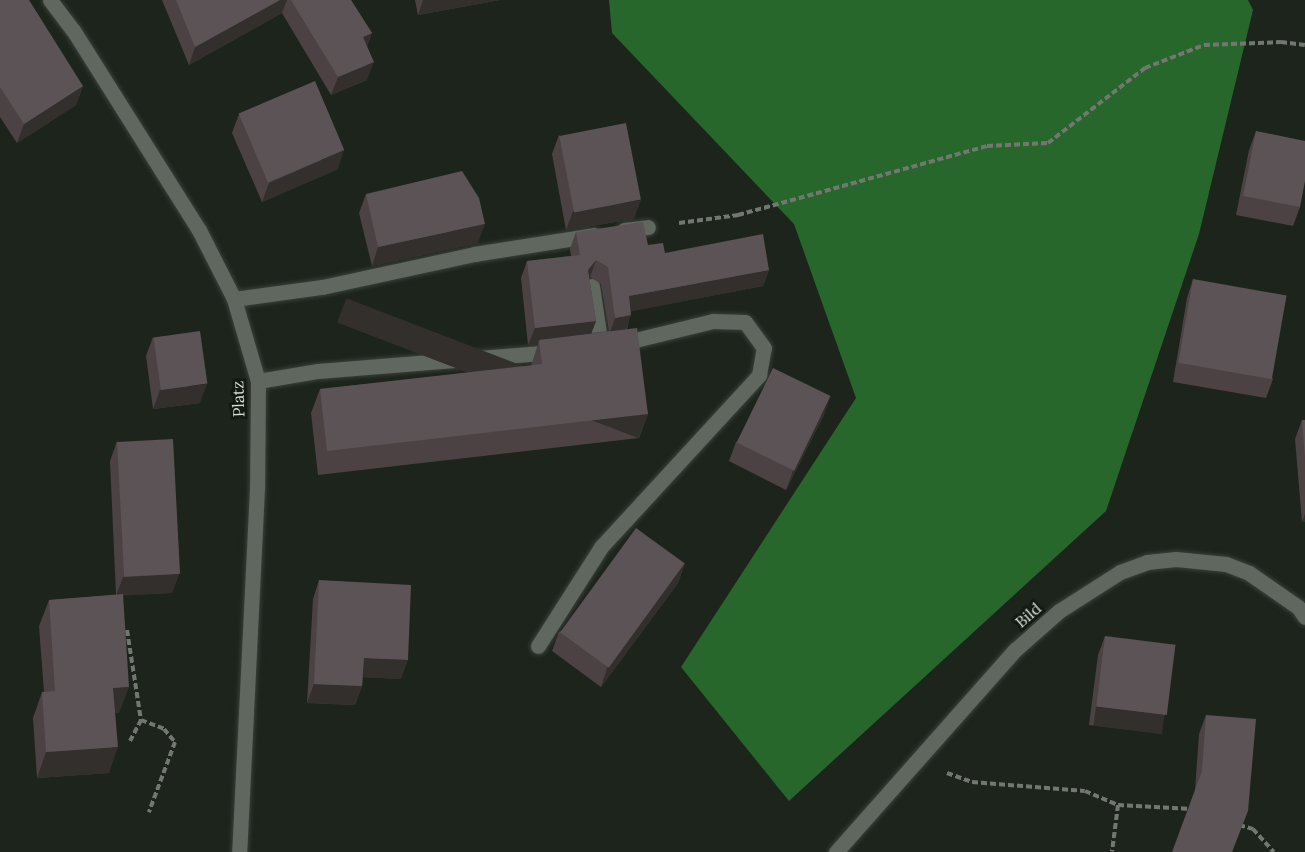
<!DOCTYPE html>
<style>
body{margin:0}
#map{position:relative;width:1305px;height:852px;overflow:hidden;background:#1d241c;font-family:Lora,serif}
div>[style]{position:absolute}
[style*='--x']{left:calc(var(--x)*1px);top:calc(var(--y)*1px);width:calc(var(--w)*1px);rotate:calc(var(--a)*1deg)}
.forest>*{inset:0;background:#28672c}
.path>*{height:4px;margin-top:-2px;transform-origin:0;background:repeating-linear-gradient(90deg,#727871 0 6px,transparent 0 9px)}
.roads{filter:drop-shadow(0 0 2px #3a403a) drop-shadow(0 0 2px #3a403a)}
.service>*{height:15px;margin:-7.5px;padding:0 7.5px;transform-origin:7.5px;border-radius:7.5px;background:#5f675f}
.tertiary>*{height:15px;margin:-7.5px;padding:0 7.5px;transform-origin:7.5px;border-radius:7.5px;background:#5f675f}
.wall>*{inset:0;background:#4c4244}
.shaded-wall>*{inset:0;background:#332f2d;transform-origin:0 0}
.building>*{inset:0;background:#5b5355;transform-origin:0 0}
span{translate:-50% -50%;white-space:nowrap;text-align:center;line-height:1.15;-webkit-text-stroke:6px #131a13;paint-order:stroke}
.street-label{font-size:16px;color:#dbe0db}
</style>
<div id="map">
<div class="forest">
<div style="clip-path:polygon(609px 0,1248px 0,1253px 10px,1199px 234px,1106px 511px,789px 801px,681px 667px,856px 398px,794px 224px,612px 33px)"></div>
</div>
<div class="path">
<div style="--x:679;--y:223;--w:60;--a:-7.7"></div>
<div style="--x:738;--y:215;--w:258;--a:-15.5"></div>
<div style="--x:987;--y:146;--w:61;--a:-2.8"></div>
<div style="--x:1048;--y:143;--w:123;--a:-37.7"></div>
<div style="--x:1145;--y:68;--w:63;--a:-21.3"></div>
<div style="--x:1204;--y:45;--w:77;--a:-2.2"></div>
<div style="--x:1281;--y:42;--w:24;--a:7"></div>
<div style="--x:127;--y:630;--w:91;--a:81.2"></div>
<div style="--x:141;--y:720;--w:25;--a:21"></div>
<div style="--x:164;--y:729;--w:17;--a:50"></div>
<div style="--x:175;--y:742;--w:75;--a:110.4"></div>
<div style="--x:130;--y:741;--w:24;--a:-62"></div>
<div style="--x:947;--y:773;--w:27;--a:20"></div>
<div style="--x:972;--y:782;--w:113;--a:4.6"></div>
<div style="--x:1085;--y:791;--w:36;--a:23"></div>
<div style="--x:1118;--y:805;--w:47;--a:97.3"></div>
<div style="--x:1118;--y:805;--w:74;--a:3.1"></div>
<div style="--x:1239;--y:825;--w:15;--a:16"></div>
<div style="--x:1253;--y:829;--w:31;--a:48"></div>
</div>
<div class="roads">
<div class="service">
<div style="--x:624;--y:230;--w:24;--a:-7"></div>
<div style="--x:592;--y:286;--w:61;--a:81.5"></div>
<div style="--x:234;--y:299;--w:89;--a:-7.8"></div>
<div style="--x:322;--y:287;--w:156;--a:-12.2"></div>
<div style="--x:474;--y:254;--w:121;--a:-9"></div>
<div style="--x:258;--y:381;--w:61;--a:-9.5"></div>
<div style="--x:318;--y:371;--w:236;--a:-4.6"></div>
<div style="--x:538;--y:646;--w:117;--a:-57.5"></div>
<div style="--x:601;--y:547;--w:234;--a:-47.4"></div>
<div style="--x:759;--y:375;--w:27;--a:-80"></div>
<div style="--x:764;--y:348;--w:32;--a:-126"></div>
<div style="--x:745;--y:322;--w:32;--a:-178"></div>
<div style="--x:713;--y:321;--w:97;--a:166.3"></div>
</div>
<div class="tertiary">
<div style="--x:50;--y:0;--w:38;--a:53"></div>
<div style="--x:73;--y:30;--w:236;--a:57.8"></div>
<div style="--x:199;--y:230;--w:77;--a:63.1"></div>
<div style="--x:234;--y:299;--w:85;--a:73.7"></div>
<div style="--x:258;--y:381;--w:107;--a:90.5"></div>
<div style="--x:257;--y:488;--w:364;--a:92.8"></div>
<div style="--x:836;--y:852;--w:270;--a:-48.5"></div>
<div style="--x:1015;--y:650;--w:59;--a:-41.6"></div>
<div style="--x:1059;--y:611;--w:72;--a:-32.6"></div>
<div style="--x:1120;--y:572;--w:29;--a:-20"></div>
<div style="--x:1147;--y:562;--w:29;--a:-6"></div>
<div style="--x:1176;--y:559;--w:50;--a:5.7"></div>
<div style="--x:1226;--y:564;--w:25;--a:21"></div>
<div style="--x:1249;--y:573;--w:60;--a:34.8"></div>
<div style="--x:1298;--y:607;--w:12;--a:55"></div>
</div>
</div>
<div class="wall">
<div style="clip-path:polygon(0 0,83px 86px,76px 105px,17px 143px,0 117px)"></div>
<div style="clip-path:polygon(162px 0,351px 0,372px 33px,367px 46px,367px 80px,331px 95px,282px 13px,189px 65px)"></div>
<div style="clip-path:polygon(415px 0,500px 0,418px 15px)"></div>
<div style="clip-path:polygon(239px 114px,338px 169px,262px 202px,232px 133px)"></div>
<div style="clip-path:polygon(1256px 131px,1300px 207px,1293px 226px,1236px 215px,1249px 150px)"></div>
<div style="clip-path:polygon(559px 135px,634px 219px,566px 230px,552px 154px)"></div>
<div style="clip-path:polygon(366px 194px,478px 243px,372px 266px,359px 213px)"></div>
<div style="clip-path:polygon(evenodd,576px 232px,648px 245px,665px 253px,769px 270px,763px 286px,631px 311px,627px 329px,648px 414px,639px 438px,318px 475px,311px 413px,320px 389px,531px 366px,538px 344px,528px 345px,521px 278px,527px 261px,571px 256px,570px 249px,576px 232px,589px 277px,590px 277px,601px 284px,609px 331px,591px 333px,596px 321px,589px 277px)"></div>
<div style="clip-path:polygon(1193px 279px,1273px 379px,1266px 398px,1173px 382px,1187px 298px)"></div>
<div style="clip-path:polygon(153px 337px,200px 403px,153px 409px,146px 356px)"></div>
<div style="clip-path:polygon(824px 415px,786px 490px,729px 461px,736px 442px)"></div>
<div style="clip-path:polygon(1302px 420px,1305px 420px,1305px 522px,1302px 522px,1295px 439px)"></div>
<div style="clip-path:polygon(117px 441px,179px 574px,172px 593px,123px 595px,119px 713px,115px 713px,109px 773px,37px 778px,33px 718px,42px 692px,44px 692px,39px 626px,49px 600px,116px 595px,110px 461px)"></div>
<div style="clip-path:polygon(685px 563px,678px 583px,601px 687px,552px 651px,559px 632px)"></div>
<div style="clip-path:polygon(319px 580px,401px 679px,363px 677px,362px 686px,355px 705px,307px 703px,313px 599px)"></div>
<div style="clip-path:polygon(1105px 636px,1165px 714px,1158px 733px,1089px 725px,1098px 655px)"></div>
<div style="clip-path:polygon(1206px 715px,1233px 852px,1195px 790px,1199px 734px)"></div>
</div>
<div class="shaded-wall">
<div style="clip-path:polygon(280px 0,287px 0,282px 13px,189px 65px,195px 47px)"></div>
<div style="clip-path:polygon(423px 0,500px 0,418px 15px)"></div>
<div style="clip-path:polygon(372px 33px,366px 50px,363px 37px)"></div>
<div style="clip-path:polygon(374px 62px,367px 80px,331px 95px,338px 77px)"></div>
<div style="clip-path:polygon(83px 86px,76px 105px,17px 143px,24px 124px)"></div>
<div style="clip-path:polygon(344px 150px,338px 169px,262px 202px,269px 183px)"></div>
<div style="clip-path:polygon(641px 200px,634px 219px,566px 230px,573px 211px)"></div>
<div style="clip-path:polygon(485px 224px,478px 243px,372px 266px,378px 247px)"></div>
<div style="clip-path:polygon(596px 260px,590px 277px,582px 287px,588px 270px)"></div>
<div style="clip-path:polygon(769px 270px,763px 286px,623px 313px,629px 296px)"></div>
<div style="clip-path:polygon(631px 315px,625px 332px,609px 335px,615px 318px)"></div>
<div style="clip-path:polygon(596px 321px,590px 337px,539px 340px,538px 344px,528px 345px,535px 328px)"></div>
<div style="clip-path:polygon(207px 384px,200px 403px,153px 409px,160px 390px)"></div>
<div style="clip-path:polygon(831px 396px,824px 415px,786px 490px,793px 471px)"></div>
<div style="left:648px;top:414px;width:26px;height:323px;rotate:111deg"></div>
<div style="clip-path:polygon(1305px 514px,1305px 522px,1302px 522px)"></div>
<div style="clip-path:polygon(685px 563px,678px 583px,601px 687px,607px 668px)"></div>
<div style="clip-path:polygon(179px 574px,172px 593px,116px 596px,123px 577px)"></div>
<div style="clip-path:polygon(364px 658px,408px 660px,401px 679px,357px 677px)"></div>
<div style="clip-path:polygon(314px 684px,362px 686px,355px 705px,307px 703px)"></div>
<div style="clip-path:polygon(129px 687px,119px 713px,104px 714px,113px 688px)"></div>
<div style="left:1096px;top:706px;width:69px;height:20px;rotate:7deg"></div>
<div style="clip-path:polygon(118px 747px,109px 773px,37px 778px,46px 752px)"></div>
</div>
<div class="building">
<div style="clip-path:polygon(0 0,29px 0,83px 86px,24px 124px,0 87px)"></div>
<div style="clip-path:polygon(176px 0,280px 0,195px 47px)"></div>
<div style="clip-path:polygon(291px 0,351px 0,372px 33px,363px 37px,374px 62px,338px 77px)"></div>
<div style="left:315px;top:81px;width:75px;height:83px;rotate:67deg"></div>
<div style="left:626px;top:123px;width:78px;height:68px;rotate:79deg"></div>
<div style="clip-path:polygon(1256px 131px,1305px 141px,1305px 181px,1300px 207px,1243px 196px)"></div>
<div style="clip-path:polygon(462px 171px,479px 198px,485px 224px,378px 247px,366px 194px)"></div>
<div style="clip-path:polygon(643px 222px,648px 245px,663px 243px,665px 253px,763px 234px,769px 270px,629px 296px,631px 315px,615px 318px,608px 267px,596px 260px,588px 270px,596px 321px,535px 328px,527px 261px,580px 255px,576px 232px)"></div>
<div style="left:1193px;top:279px;width:95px;height:85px;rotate:10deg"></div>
<div style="clip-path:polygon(637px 328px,648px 414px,327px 451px,320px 389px,542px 364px,539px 340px)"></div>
<div style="left:200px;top:331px;width:53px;height:47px;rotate:82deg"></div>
<div style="left:773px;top:368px;width:64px;height:83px;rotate:26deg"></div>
<div style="clip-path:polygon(1302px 420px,1305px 420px,1305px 458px)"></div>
<div style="left:173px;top:439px;width:135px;height:56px;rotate:87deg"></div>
<div style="left:636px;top:528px;width:60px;height:129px;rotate:36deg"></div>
<div style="clip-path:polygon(319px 580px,411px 585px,408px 660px,364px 658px,362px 686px,314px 684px)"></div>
<div style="clip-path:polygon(123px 594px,129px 687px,113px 688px,118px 747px,46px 752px,42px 692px,55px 691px,49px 600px)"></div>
<div style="left:1105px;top:636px;width:71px;height:71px;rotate:7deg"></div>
<div style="clip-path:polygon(1206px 715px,1256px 719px,1248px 811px,1232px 852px,1172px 852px,1202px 771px)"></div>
</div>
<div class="street-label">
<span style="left:238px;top:399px;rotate:-92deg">Platz</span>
<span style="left:1028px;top:615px;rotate:-41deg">Bild</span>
</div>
</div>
